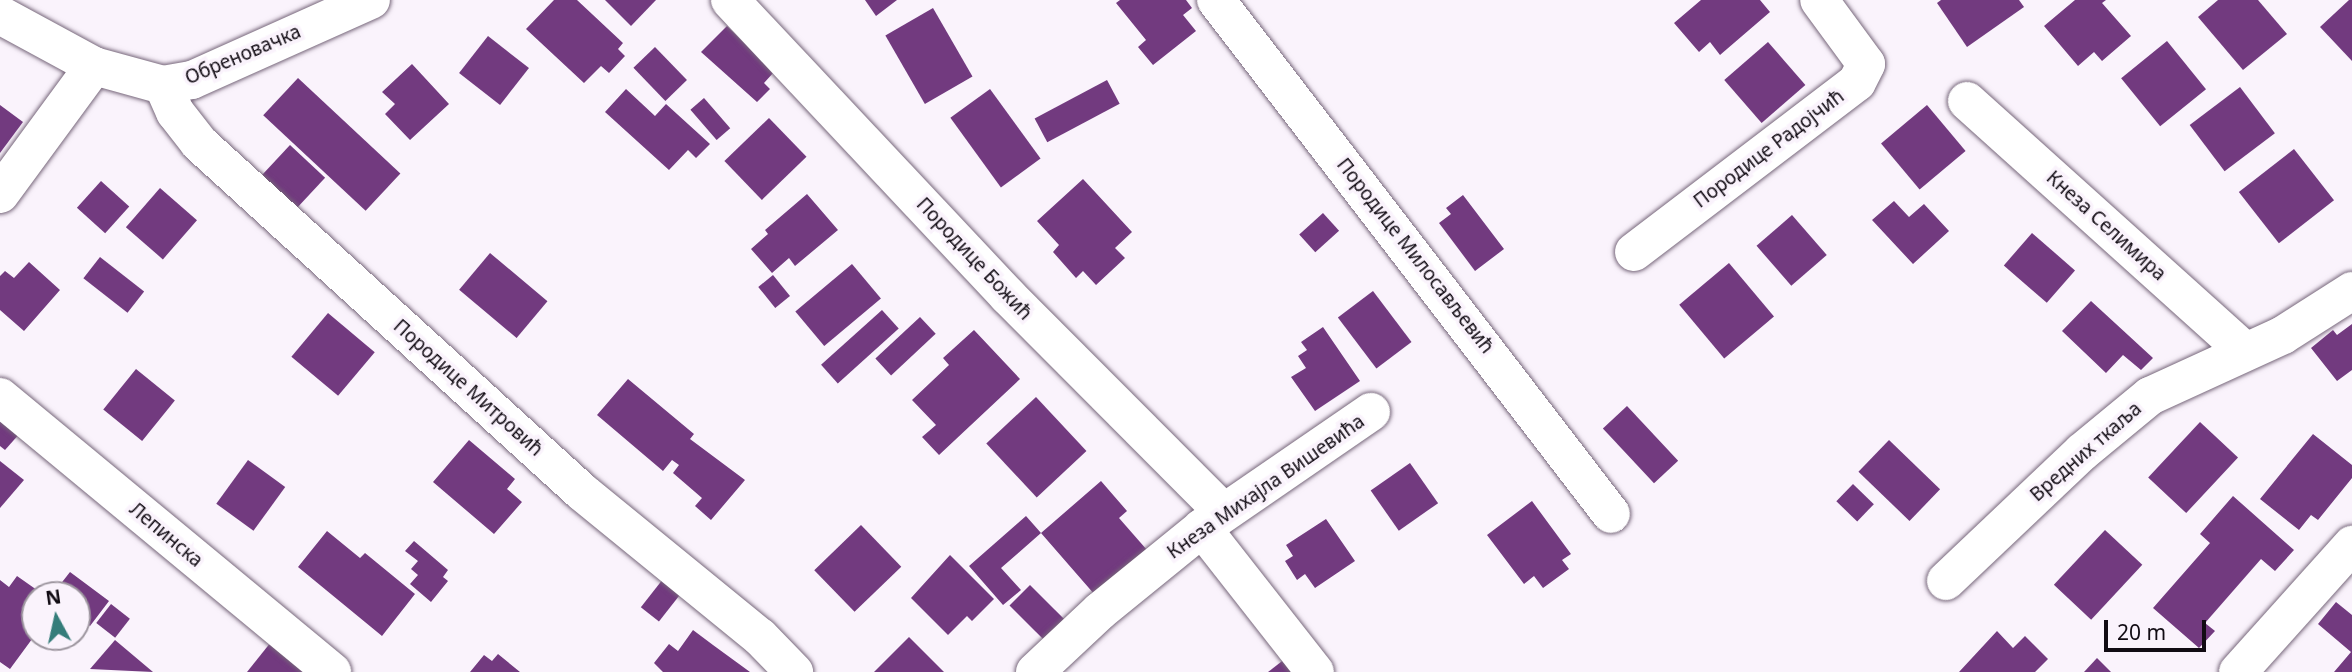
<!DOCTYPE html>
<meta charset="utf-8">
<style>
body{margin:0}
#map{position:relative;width:2352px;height:672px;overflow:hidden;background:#faf3fc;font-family:"Noto Sans",sans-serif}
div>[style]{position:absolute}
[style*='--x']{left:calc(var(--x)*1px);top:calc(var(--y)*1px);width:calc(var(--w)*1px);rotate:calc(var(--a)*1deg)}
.building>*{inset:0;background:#723a7f;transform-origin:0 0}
.roads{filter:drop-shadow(0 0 2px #77677b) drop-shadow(0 0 2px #77677b)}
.street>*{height:38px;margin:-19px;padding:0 19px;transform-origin:19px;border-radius:19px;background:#fff}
span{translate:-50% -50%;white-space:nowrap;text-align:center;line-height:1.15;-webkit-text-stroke:7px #faf3fc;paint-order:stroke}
.street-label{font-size:19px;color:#110b13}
.north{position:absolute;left:21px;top:581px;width:70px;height:70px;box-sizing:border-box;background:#faf3fc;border:2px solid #9d969f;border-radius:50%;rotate:352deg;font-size:19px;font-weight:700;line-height:28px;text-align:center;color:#110b13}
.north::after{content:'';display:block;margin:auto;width:24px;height:32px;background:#357d7a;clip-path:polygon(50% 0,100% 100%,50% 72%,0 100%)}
.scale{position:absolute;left:2104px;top:620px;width:102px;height:32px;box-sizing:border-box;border:4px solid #110b13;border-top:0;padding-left:9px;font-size:21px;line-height:24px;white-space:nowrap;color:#110b13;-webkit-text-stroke:5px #faf3fc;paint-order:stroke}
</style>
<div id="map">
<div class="building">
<div style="clip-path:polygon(554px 0,577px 0,623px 43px,618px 49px,625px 56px,609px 73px,601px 66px,584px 83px,526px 29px)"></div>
<div style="clip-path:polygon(605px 0,656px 0,631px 26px)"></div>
<div style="clip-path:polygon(865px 0,897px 0,876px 16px)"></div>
<div style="clip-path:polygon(1120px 0,1186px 0,1192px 8px,1183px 15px,1196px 31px,1153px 65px,1138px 47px,1146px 40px,1116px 3px)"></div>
<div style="clip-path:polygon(1701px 0,1760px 0,1770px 12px,1720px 55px,1710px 42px,1699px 52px,1674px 23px)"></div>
<div style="clip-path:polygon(1941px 0,2019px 0,2024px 7px,1967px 47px,1937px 3px)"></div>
<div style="clip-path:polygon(2075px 0,2106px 0,2102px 3px,2131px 36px,2102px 61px,2094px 52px,2078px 66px,2044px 26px)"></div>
<div style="clip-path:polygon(2218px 0,2258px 0,2287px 34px,2243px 70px,2198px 17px)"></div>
<div style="clip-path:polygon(2349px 0,2352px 0,2352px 61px,2320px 27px)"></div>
<div style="left:933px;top:8px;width:79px;height:55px;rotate:60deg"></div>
<div style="clip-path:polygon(727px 26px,774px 72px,764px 83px,770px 89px,757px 102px,701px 52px)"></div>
<div style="left:488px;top:36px;width:52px;height:47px;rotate:38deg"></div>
<div style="left:2167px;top:41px;width:62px;height:59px;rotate:51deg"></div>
<div style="left:1768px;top:42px;width:57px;height:58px;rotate:49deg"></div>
<div style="left:655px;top:47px;width:46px;height:30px;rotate:46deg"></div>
<div style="clip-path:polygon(412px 64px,449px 104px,410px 140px,385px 114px,395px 104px,382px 92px)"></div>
<div style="left:298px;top:78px;width:140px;height:51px;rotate:43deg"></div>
<div style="left:1107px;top:80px;width:27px;height:82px;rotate:62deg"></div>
<div style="left:2240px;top:87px;width:58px;height:63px;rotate:53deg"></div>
<div style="clip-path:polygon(626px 89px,655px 116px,666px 104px,710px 144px,696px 158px,688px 150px,669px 170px,605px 112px)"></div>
<div style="left:990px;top:89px;width:86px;height:49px;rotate:54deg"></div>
<div style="left:704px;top:98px;width:40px;height:18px;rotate:49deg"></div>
<div style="clip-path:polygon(0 105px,23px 122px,0 153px)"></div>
<div style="left:1927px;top:105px;width:60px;height:60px;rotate:50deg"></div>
<div style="left:769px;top:118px;width:54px;height:62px;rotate:46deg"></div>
<div style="left:290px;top:145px;width:48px;height:42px;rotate:43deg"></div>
<div style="left:2294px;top:149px;width:65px;height:70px;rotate:52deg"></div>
<div style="clip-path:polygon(1083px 179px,1132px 232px,1115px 248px,1125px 258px,1096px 285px,1083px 271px,1076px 278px,1053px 252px,1059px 245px,1037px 221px)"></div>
<div style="left:101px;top:181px;width:38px;height:36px;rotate:42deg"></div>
<div style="left:160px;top:188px;width:49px;height:52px;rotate:41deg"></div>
<div style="clip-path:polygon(807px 194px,838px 230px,795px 266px,789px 258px,772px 273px,751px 249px,768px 234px,765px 230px)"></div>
<div style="clip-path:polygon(1463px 195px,1504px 249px,1475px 271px,1439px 223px,1451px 214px,1446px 208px)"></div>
<div style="clip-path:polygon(1894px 201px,1909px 217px,1924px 204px,1949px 231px,1913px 264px,1872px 220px)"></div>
<div style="left:1323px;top:213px;width:24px;height:32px;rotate:48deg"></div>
<div style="left:1792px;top:215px;width:53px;height:47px;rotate:49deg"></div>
<div style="left:2032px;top:233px;width:57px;height:43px;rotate:41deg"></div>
<div style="left:490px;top:253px;width:75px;height:48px;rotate:40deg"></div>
<div style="left:100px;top:257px;width:56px;height:27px;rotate:38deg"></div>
<div style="clip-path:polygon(29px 262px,60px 290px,24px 331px,0 310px,0 276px,5px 271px,14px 278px)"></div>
<div style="left:1729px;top:263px;width:70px;height:65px;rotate:50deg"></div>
<div style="left:852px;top:264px;width:45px;height:74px;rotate:50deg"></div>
<div style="left:773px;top:275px;width:27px;height:19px;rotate:51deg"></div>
<div style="left:1373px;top:291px;width:64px;height:44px;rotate:53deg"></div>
<div style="clip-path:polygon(2091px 301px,2153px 358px,2141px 370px,2123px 355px,2106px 373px,2062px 331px)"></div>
<div style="left:882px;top:310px;width:25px;height:82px;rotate:48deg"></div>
<div style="left:328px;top:313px;width:61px;height:57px;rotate:40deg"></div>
<div style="left:920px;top:317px;width:23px;height:61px;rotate:47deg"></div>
<div style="clip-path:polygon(2352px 324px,2352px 370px,2337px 381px,2311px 348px,2333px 330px,2337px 335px)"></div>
<div style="clip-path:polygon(1323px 327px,1360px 381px,1315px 411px,1291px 377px,1306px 368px,1298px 356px,1307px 350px,1301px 342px)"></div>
<div style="clip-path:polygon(974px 330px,1020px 379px,939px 455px,922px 437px,936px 425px,912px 400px,949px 365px,943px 358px)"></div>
<div style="left:136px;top:369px;width:50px;height:52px;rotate:39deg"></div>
<div style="clip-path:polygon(628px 379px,694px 434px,690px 439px,745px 480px,711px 520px,695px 506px,702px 498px,673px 473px,679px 465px,672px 460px,663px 471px,597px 415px)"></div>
<div style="left:1036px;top:397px;width:74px;height:68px;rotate:47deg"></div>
<div style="left:1627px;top:406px;width:75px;height:33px;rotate:47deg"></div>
<div style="clip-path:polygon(0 414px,21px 432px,5px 450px,0 446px)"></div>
<div style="left:2200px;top:422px;width:52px;height:76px;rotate:43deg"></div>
<div style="clip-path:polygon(2313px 434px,2352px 465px,2352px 478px,2318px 520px,2311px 515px,2299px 530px,2260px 499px)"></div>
<div style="clip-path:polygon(469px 440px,515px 479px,507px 489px,522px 502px,494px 534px,433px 482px)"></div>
<div style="left:1889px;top:440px;width:71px;height:44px;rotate:44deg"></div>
<div style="left:248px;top:460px;width:46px;height:54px;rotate:36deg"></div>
<div style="clip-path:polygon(0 461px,24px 480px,0 508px)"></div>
<div style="left:1410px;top:463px;width:49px;height:48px;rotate:55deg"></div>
<div style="clip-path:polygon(1101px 481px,1127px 511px,1119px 518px,1147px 550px,1095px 595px,1041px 533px)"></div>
<div style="left:1853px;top:484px;width:29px;height:24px;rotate:44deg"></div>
<div style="clip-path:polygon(2233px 496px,2294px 550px,2275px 571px,2261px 559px,2205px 623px,2215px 631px,2199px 648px,2153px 608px,2210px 543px,2200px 534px)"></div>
<div style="clip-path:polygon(1532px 501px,1571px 554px,1562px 560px,1569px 569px,1543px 588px,1534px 576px,1524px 584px,1487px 535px)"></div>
<div style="clip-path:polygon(1026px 516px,1041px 533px,1001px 568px,1021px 590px,1003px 605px,969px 566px)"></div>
<div style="clip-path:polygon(1326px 519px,1355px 561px,1315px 588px,1305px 574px,1297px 580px,1285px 561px,1293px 556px,1286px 545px)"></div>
<div style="left:861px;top:525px;width:58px;height:65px;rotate:46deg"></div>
<div style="left:2105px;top:530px;width:51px;height:75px;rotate:43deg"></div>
<div style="clip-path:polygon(327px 531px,360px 558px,365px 553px,415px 594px,382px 636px,298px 567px)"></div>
<div style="clip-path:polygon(414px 541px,448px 570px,443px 577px,448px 581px,431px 602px,410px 584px,418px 575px,411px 569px,418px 561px,405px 551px)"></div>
<div style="clip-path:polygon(950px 555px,994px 599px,972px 621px,967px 616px,948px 635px,911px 598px)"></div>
<div style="clip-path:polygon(70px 572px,109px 601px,90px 626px,77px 616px,77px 595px,52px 595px)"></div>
<div style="clip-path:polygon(17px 576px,44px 595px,35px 595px,35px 635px,10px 669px,0 662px,0 580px,9px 587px)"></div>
<div style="left:663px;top:579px;width:23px;height:36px;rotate:38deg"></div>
<div style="left:1030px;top:585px;width:51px;height:29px;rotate:45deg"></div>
<div style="clip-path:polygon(2336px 602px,2352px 615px,2352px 672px,2334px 672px,2351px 652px,2318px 624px)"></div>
<div style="left:111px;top:604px;width:24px;height:24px;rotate:38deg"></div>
<div style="clip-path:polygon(693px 630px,713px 645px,750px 672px,663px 672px,654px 663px,669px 644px,678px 651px)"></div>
<div style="clip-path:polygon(1997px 631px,2013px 648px,2025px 636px,2048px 659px,2035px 672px,1959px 672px)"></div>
<div style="clip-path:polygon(909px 637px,944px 672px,874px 672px)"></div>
<div style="clip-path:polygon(115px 640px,153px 672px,90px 669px)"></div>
<div style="clip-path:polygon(271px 642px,307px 672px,247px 672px)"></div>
<div style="clip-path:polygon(498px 654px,520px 672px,470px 672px,484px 655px,492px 661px)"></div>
<div style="clip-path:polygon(1286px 658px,1298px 672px,1268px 672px)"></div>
<div style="clip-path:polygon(2097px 658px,2111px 672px,2084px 672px)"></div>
</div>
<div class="roads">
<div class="street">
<div style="--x:730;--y:0;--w:406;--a:46.8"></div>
<div style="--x:1008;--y:296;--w:305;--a:45.1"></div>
<div style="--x:1216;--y:0;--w:648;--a:52.46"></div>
<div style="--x:0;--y:15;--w:107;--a:28.5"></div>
<div style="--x:94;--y:66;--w:72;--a:15.4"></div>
<div style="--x:163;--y:85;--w:29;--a:-10"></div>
<div style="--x:192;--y:80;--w:196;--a:-24.1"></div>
<div style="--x:163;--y:85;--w:30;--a:66"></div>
<div style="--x:175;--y:112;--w:39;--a:52"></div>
<div style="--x:199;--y:143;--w:518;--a:42.34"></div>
<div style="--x:582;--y:492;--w:230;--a:39.2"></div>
<div style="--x:760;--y:637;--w:49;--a:45.8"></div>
<div style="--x:1967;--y:101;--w:374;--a:42"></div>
<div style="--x:0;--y:194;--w:159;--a:-53.7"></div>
<div style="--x:1634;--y:252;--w:280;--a:-37.3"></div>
<div style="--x:1857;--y:82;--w:20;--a:-63"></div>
<div style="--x:1866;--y:64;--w:79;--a:-126.3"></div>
<div style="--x:0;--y:397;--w:431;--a:39.6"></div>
<div style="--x:1202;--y:528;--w:183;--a:51.9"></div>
<div style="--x:1946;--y:581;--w:187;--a:-43.5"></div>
<div style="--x:2082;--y:452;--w:88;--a:-39.5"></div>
<div style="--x:2150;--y:396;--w:146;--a:-24.6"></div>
<div style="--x:2283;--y:335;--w:82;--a:-32.5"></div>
<div style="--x:1035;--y:672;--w:89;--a:-43.2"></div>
<div style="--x:1100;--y:611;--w:132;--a:-39.1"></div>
<div style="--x:1202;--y:528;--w:205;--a:-34.5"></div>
<div style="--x:2238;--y:672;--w:171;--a:-48.1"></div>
</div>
</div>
<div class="street-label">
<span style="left:243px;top:55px;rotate:-23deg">Обреновачка</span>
<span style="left:1769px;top:149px;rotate:-37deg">Породице Радојчић</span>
<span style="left:2106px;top:226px;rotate:42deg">Кнеза Селимира</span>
<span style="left:1415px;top:256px;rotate:52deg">Породице Милосављевић</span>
<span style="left:974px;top:259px;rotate:47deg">Породице Божић</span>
<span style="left:468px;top:388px;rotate:42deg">Породице Митровић</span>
<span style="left:2086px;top:452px;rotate:-41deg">Вредних ткаља</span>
<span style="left:1266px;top:487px;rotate:-35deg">Кнеза Михајла Вишевића</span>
<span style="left:166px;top:535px;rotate:40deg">Лепинска</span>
</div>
<div class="north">N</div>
<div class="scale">20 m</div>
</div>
